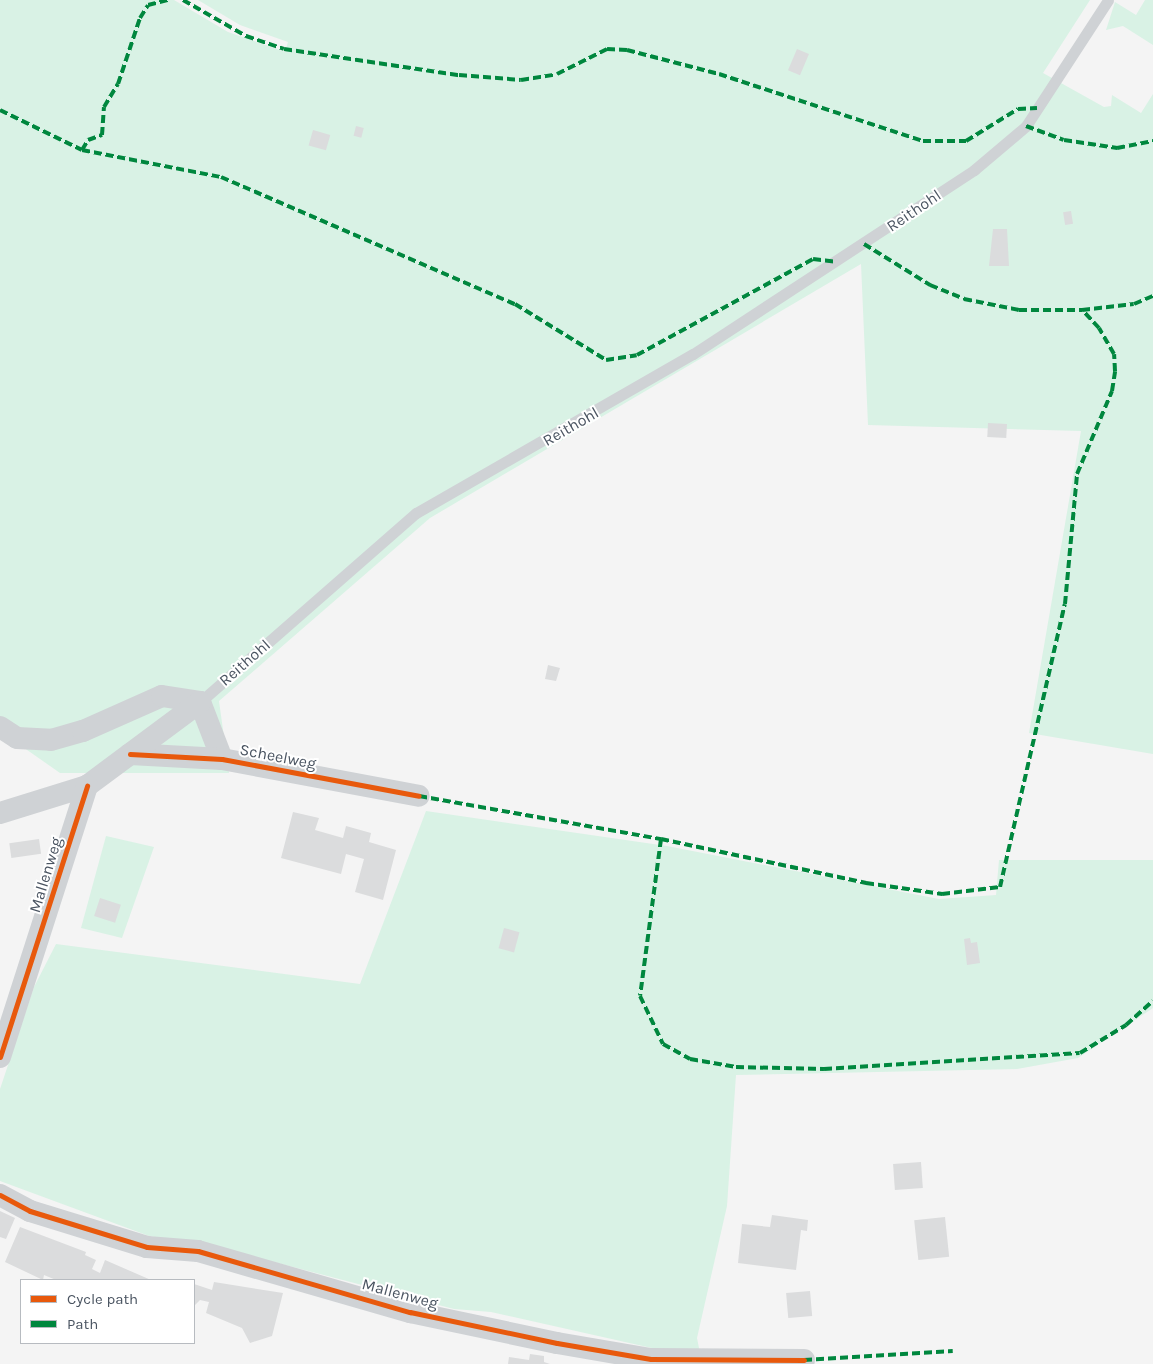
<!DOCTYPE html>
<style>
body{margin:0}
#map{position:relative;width:1153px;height:1364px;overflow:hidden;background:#f4f4f4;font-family:Karla,sans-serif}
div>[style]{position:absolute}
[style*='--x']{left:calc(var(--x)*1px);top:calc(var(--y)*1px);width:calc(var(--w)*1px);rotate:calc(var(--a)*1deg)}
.green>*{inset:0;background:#d9f2e5}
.building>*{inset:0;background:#dbdcdd;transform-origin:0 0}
.service>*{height:11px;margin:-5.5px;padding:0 5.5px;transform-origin:5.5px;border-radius:5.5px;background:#cfd2d5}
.minor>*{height:22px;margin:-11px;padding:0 11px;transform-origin:11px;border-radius:11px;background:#cfd2d5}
.quiet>*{height:4px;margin-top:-2px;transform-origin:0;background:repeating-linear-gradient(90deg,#00873e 0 8px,transparent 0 12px)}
.cycleway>*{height:5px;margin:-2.5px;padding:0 2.5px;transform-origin:2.5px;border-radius:2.5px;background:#e8590c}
span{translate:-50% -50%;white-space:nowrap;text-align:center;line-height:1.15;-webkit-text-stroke:4px #fff;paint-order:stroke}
.street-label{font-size:16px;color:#4a5461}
.legend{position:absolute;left:20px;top:1279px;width:175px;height:65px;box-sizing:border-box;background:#fff;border:1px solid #b7bbc0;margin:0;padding:6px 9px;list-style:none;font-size:15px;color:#4a5461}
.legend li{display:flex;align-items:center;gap:10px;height:25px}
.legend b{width:25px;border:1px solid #b7bbc0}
</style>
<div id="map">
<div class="green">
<div style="clip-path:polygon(0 0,174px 0,228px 32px,285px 52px,288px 42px,240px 25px,198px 0,1090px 0,1043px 73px,1104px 107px,1111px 106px,1112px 95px,1141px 113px,1153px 94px,1153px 754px,1029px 733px,1081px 431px,868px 425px,861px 264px,430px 518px,219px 701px,229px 773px,60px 773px,0 731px)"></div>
<div style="clip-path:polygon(1145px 0,1153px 0,1153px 45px,1123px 26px,1106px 30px,1115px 2px,1136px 15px)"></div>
<div style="clip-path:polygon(426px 811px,667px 846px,939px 899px,996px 895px,999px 860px,1153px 860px,1153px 1008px,1078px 1058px,1017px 1069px,736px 1075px,727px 1206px,697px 1338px,700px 1353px,674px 1353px,491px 1312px,454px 1309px,224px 1249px,149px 1236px,0 1181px,0 1089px,34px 987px,56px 944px,360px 984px)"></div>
<div style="clip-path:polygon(106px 836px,154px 847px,122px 938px,81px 928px)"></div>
</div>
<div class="building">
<div style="left:797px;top:49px;width:13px;height:23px;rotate:23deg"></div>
<div style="left:356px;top:126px;width:8px;height:10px;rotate:14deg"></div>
<div style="left:313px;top:130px;width:18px;height:16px;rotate:16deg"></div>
<div style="left:1071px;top:211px;width:13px;height:8px;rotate:81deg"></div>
<div style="clip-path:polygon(993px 229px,1007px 229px,1009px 266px,989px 266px)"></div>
<div style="left:988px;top:423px;width:19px;height:14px;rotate:3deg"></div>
<div style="clip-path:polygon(548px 665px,560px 668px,556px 681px,545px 679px)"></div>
<div style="clip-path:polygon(293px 812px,319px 818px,315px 830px,343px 838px,346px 826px,371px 833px,369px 842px,396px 850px,383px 900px,355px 892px,364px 859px,346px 854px,341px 874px,281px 858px)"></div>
<div style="left:39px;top:839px;width:15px;height:30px;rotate:82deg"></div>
<div style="left:100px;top:898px;width:22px;height:19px;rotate:18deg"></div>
<div style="left:504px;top:928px;width:16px;height:21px;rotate:15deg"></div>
<div style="clip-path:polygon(970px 938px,971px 943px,977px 942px,980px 963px,967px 965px,964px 939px)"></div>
<div style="left:921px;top:1162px;width:26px;height:28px;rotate:86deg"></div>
<div style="clip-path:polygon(0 1211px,15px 1218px,6px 1239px,0 1237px)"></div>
<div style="clip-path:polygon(772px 1215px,808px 1220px,807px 1231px,801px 1230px,796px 1270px,738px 1263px,742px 1224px,770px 1227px)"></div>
<div style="left:945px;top:1217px;width:40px;height:31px;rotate:84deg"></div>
<div style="clip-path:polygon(20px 1227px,86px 1252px,85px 1255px,96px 1260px,92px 1269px,100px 1273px,105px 1260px,151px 1280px,56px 1280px,44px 1275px,43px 1280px,5px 1262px)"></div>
<div style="clip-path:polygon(214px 1282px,283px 1293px,272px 1336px,250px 1343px,242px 1328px,206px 1313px,209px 1302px,200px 1300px,194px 1306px,194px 1284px,212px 1290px)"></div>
<div style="left:810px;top:1291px;width:25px;height:24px;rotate:85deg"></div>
<div style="clip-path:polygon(530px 1354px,544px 1356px,544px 1362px,550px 1364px,508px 1364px,509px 1357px,529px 1360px)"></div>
</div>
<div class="service">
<div style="--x:200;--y:702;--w:287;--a:-41.2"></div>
<div style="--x:416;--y:513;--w:319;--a:-29.9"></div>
<div style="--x:693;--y:354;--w:336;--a:-33.2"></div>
<div style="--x:974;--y:170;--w:68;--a:-40.2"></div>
<div style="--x:1026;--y:126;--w:150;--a:-56.9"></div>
</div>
<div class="minor">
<div style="--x:200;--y:702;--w:61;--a:68.9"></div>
<div style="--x:0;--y:727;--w:20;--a:33"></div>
<div style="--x:17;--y:738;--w:34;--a:3"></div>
<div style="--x:51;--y:740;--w:33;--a:-16"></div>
<div style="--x:83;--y:731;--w:86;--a:-23.9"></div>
<div style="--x:162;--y:696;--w:38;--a:9"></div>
<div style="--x:130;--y:754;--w:92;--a:3.1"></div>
<div style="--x:222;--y:759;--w:200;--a:10.6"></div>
<div style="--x:0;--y:813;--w:91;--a:-17.2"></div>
<div style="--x:87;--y:786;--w:141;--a:-36.6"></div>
<div style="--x:0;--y:1057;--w:285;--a:-72.2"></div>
<div style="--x:0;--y:1195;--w:34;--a:28"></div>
<div style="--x:30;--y:1211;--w:122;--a:17.1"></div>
<div style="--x:147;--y:1247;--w:51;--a:4.5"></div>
<div style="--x:198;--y:1251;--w:221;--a:16.1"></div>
<div style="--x:410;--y:1312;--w:150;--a:11.9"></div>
<div style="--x:557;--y:1343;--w:95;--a:9.7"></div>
<div style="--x:651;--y:1359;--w:153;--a:0.4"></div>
</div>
<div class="quiet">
<div style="--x:183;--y:0;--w:73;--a:29.7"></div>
<div style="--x:246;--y:36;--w:40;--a:18.9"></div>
<div style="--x:284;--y:49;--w:177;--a:8.5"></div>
<div style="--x:459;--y:75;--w:62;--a:4.6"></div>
<div style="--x:521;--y:80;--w:36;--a:-9"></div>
<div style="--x:557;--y:74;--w:56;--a:-26.6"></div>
<div style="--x:607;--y:49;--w:20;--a:3"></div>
<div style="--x:627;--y:50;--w:95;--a:14.6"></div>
<div style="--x:719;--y:74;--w:215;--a:18.2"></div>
<div style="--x:923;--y:141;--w:43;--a:0"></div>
<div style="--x:966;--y:141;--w:61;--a:-31.6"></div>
<div style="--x:1018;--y:109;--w:19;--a:-3"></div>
<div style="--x:0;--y:110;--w:91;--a:26"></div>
<div style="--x:82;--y:150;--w:142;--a:11"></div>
<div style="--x:221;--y:177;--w:320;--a:23.4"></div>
<div style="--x:515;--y:304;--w:107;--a:31.6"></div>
<div style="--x:606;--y:360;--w:31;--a:-9"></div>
<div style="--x:637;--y:355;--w:200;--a:-28.6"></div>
<div style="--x:813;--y:259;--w:23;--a:7"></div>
<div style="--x:1026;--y:126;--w:40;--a:20.2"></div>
<div style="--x:1064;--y:140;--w:54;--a:8.6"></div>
<div style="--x:1117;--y:148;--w:37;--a:-11"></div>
<div style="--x:82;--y:150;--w:12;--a:-59"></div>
<div style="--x:88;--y:140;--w:15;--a:-20"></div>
<div style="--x:102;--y:135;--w:28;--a:-86"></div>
<div style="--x:104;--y:107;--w:27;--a:-59"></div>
<div style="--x:118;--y:84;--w:70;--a:-71.6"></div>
<div style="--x:140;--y:18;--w:15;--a:-58"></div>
<div style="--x:148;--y:5;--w:21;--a:-14"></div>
<div style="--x:864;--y:244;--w:78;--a:31.8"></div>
<div style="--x:930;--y:285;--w:37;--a:22"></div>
<div style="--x:964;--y:299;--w:56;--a:11.3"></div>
<div style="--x:1019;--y:310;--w:63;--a:0"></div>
<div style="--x:1082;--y:310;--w:52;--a:-6.6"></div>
<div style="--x:1134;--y:304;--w:21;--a:-23"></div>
<div style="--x:419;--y:796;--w:246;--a:10.1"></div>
<div style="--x:661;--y:839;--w:158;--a:97.6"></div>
<div style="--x:640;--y:996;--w:53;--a:64.4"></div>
<div style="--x:663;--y:1044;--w:31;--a:29"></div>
<div style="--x:690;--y:1059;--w:47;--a:9.9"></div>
<div style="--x:736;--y:1067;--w:88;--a:1.3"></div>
<div style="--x:824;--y:1069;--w:256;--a:-3.6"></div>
<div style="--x:1080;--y:1053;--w:54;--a:-31.3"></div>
<div style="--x:1126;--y:1025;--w:36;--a:-42"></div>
<div style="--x:661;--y:839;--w:210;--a:12.1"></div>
<div style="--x:866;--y:883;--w:77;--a:8.2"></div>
<div style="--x:942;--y:894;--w:58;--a:-6.9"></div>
<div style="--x:1000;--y:887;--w:290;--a:-77.1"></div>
<div style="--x:1065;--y:604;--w:131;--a:-84.7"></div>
<div style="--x:1077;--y:474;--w:90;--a:-67.1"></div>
<div style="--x:1112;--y:391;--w:20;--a:-81"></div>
<div style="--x:1115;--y:371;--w:17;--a:-93"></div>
<div style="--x:1114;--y:354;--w:30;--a:-120"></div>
<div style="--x:1099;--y:328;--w:25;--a:-133"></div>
<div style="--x:804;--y:1360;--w:149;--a:-3.5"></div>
</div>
<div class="cycleway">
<div style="--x:130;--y:754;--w:92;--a:3.1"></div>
<div style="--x:222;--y:759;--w:200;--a:10.6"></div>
<div style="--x:0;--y:1057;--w:285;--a:-72.2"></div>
<div style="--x:0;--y:1195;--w:34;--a:28"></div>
<div style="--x:30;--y:1211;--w:122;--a:17.1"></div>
<div style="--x:147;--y:1247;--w:51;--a:4.5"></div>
<div style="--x:198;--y:1251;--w:221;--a:16.1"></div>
<div style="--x:410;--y:1312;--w:150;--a:11.9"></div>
<div style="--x:557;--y:1343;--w:95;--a:9.7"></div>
<div style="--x:651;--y:1359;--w:153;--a:0.4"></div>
</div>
<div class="street-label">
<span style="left:914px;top:211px;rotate:-34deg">Reithohl</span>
<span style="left:571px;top:427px;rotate:-30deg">Reithohl</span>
<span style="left:245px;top:663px;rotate:-41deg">Reithohl</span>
<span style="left:278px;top:757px;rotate:11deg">Scheelweg</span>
<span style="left:46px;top:875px;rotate:-73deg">Mallenweg</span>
<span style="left:400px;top:1294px;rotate:15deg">Mallenweg</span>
</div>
<ul class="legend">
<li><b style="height:6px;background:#e8590c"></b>Cycle path</li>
<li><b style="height:6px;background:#00873e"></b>Path</li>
</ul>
</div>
